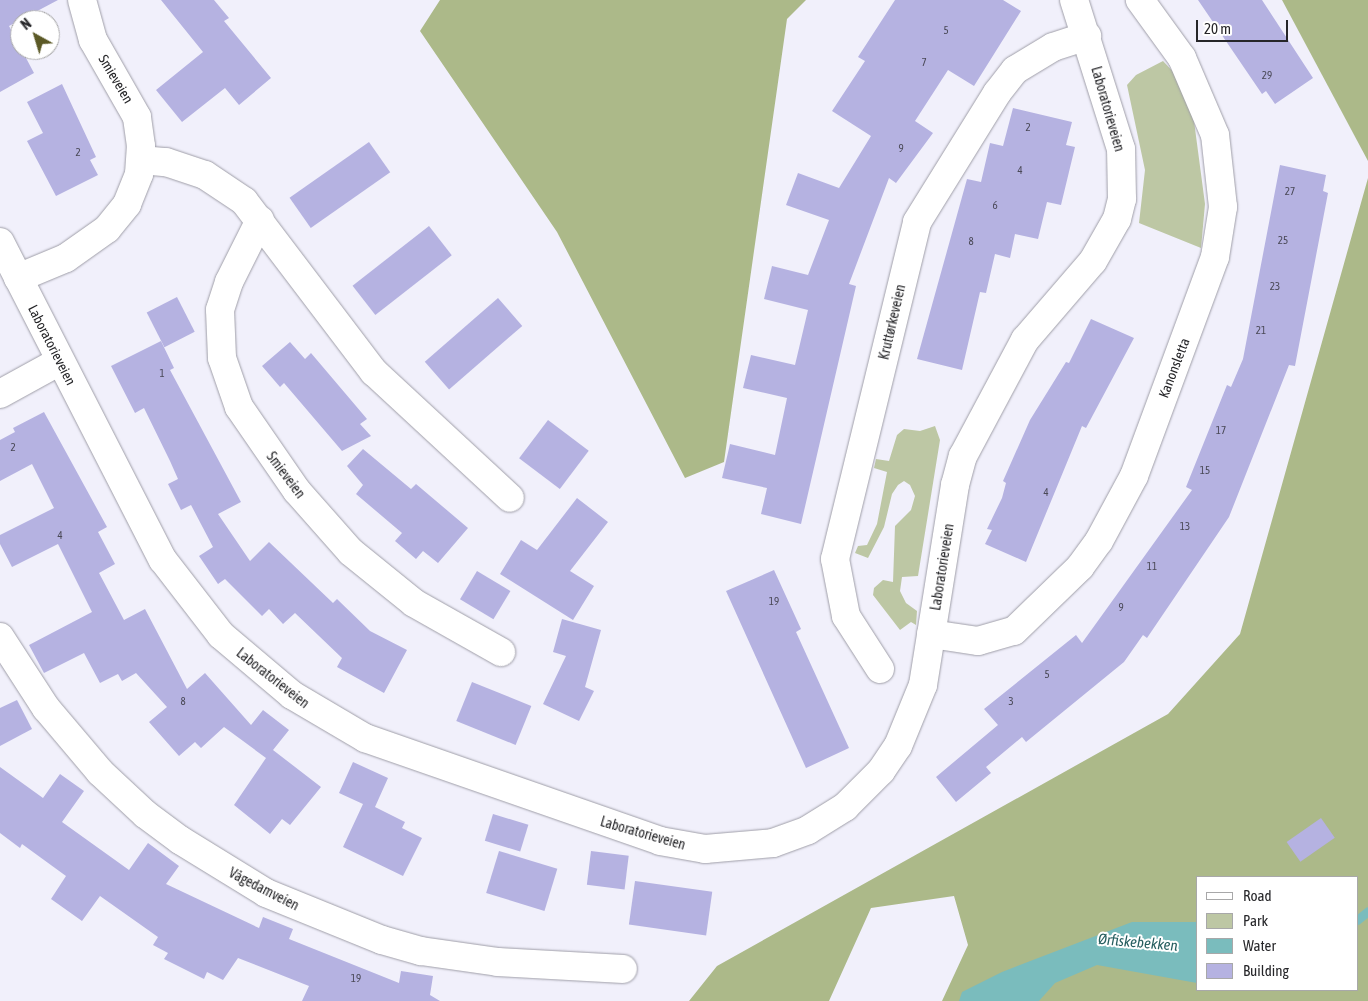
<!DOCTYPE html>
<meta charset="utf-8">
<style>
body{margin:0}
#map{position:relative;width:1368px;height:1001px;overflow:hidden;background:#f1f0fb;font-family:"Asap Condensed",sans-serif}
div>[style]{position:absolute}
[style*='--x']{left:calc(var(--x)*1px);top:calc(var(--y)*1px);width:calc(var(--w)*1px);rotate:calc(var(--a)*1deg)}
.green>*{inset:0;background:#bdc7a4}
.forest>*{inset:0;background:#acb989}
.water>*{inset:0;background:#7abcbd}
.stream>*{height:9px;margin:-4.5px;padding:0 4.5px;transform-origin:4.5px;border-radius:4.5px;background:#7abcbd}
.building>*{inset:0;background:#b5b2e1;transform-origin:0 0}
.roads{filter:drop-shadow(0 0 1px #9f9ea8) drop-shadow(0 0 1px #9f9ea8)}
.street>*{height:28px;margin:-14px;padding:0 14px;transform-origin:14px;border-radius:14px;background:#fff}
span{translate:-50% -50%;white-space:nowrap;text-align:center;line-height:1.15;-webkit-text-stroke:4px #fff;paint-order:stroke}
.number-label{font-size:11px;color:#4a4957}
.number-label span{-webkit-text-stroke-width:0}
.street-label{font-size:14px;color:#262629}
.water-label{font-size:15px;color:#265e5f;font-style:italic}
.legend{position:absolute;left:1196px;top:876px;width:162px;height:115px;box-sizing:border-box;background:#fff;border:1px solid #a8a8a9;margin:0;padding:6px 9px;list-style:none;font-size:15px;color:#262629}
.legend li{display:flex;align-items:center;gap:10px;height:25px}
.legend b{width:25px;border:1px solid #a8a8a9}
.north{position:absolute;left:10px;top:10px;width:50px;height:50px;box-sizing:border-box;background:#fff;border:1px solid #a8a8a9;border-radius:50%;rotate:321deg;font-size:14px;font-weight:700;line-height:20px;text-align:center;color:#262629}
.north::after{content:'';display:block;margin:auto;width:18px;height:22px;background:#5b5926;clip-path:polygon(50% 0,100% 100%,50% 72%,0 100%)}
.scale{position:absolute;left:1196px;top:20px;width:92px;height:22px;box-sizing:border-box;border:2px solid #262629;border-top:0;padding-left:6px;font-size:15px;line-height:18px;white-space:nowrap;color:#262629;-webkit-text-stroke:4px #fff;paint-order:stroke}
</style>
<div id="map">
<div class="green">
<div style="clip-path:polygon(1163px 61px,1181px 80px,1194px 121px,1205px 204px,1201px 248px,1139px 223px,1145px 170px,1127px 85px,1136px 75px)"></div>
<div style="clip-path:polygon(935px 426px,940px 440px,918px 576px,902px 577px,900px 591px,906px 603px,917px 611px,916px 625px,911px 622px,900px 630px,873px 595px,874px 588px,883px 580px,893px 582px,895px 526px,911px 510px,915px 496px,910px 485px,904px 481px,898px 485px,892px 494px,884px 527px,868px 558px,855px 553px,858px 546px,867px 545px,877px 524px,887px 472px,874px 468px,876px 459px,889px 461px,897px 435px,904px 429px,920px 431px)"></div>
</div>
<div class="forest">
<div style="clip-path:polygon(440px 0,806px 0,787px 19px,724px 462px,685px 478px,557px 232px,420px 31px)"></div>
<div style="clip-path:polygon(1282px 0,1368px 0,1368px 161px)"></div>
<div style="clip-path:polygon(evenodd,1368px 178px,1368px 1001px,942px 1001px,968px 945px,954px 896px,871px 908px,829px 1001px,689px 1001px,717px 966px,1168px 714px,1240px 634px,1368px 178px,1197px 877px,1357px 877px,1357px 990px,1197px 990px,1197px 877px)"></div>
</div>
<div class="water">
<div style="clip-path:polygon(1132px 922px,1197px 922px,1197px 983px,1097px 965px,1055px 983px,1039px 1001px,959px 1001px,962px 992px,1002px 972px)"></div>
</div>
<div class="stream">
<div style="--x:1357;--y:920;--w:14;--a:-39"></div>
</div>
<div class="building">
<div style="clip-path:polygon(0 0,58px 0,9px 26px,34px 73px,0 92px)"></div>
<div style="clip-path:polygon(161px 0,214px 0,229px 18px,224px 21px,271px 78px,239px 105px,225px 88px,182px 122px,156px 90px,203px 52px)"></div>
<div style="clip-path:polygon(895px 0,1003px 0,1021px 11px,974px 86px,948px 70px,915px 121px,933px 133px,896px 183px,889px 178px,849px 284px,856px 286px,801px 524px,761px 514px,767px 488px,722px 478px,730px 444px,775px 455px,787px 398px,743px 388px,751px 355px,795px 365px,808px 310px,764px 299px,772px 266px,808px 275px,829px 220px,786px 205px,798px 173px,839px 188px,871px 136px,832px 111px,865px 61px,858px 57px)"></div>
<div style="clip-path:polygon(1198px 0,1262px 0,1313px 78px,1275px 104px,1266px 91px,1262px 94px)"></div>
<div style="clip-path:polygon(62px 84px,96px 157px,90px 160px,98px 175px,56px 196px,27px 141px,43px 133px,27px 102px)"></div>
<div style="clip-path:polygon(1013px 108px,1072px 122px,1066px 145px,1075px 147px,1061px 205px,1047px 202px,1038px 239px,1015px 234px,1010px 258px,995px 254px,986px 293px,980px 292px,962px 370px,917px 359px,967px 179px,981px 182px,990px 143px,1003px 146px)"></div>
<div style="left:369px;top:142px;width:37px;height:97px;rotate:55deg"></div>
<div style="clip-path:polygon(1280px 165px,1326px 175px,1323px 191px,1328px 193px,1295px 366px,1289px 365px,1229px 517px,1147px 638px,1143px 635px,1124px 662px,1026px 742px,1022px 737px,986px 767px,991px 773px,956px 802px,936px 777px,998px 725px,984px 709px,1076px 635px,1082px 643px,1192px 490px,1186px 487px,1227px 385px,1231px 387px,1243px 359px)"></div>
<div style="left:429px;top:226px;width:37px;height:97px;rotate:52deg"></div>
<div style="left:177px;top:297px;width:39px;height:34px;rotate:63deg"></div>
<div style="left:498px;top:298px;width:37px;height:97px;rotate:49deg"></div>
<div style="clip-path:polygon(1091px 319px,1134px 338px,1086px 428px,1082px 426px,1026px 562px,985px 544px,992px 530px,987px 529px,1002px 498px,1006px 483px,1003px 481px,1030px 420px,1066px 362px,1069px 363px)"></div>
<div style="clip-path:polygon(161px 341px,174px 368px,170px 370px,241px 502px,218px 514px,250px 561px,269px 542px,333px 603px,337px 599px,370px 631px,407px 650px,384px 693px,337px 667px,342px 658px,295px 613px,283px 624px,269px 609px,262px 616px,225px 579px,218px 584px,199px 556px,213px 547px,191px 505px,181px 510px,168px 484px,178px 479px,170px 461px,144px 408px,135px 413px,111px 366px)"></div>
<div style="clip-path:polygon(290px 342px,305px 359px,311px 353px,367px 419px,360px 424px,371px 436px,342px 451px,284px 383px,280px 387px,262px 366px)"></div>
<div style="clip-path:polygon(44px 412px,107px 527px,98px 532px,115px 564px,99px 573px,124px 620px,145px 609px,187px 689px,205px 673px,251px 725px,263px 710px,289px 730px,273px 750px,321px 787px,290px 825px,282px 819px,270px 834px,234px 805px,266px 758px,224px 727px,201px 748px,195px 742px,179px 756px,149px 722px,167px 707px,136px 673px,122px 681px,118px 674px,100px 683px,84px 653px,44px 673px,29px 645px,92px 612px,58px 544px,12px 567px,0 544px,0 535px,54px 508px,32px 464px,0 481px,0 440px,15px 432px,13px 428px)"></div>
<div style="left:548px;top:420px;width:51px;height:48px;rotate:37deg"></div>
<div style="clip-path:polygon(363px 449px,411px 489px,416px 484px,468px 528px,438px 563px,423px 551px,416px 559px,395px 541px,402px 533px,356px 494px,363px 485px,347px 466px)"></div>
<div style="clip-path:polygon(577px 498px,608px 522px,570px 571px,594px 586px,573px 620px,500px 574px,521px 540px,537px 550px)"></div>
<div style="clip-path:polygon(774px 570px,801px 629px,796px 632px,849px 748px,806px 768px,726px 591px)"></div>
<div style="left:477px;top:571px;width:39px;height:33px;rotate:31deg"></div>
<div style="clip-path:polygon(562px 619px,601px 630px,585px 687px,594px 691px,579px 721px,543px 704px,566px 656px,553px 652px)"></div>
<div style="left:472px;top:682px;width:64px;height:42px;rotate:22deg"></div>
<div style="clip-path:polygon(17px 700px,32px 729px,0 746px,0 708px)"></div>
<div style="clip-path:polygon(353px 762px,388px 778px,375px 807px,405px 822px,402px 828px,422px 838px,403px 876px,343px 847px,363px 804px,339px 793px)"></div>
<div style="clip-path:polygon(0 767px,43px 798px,60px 774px,84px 791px,62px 822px,129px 870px,148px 843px,179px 866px,166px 884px,259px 928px,263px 917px,293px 929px,289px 939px,399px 983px,401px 971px,433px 976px,430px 995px,440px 1001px,302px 1001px,309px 986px,238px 958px,223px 980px,207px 972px,204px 979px,164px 959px,168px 953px,153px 945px,158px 937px,100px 896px,82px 921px,51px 899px,66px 876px,22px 844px,20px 848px,0 833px)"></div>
<div style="left:493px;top:814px;width:37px;height:28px;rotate:17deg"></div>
<div style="left:1321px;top:818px;width:24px;height:42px;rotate:55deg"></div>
<div style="left:499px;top:851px;width:61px;height:44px;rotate:17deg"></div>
<div style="left:591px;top:851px;width:38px;height:34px;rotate:7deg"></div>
<div style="left:635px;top:881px;width:78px;height:44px;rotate:8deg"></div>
</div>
<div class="roads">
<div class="street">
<div style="--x:141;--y:160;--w:25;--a:5"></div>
<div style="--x:166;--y:162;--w:41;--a:18.4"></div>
<div style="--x:205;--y:175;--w:47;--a:33.7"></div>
<div style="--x:244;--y:201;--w:215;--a:52.8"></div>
<div style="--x:374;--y:372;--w:185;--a:42.8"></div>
<div style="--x:260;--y:220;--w:69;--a:116.6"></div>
<div style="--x:229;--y:282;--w:29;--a:108"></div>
<div style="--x:220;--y:310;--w:48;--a:87.6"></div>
<div style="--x:222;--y:358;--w:52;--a:70.9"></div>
<div style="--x:239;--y:407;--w:102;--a:55.4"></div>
<div style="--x:297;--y:491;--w:81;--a:48.5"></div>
<div style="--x:351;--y:552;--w:81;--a:39"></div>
<div style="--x:414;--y:603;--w:100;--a:29.4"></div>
<div style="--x:0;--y:242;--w:357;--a:62.9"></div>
<div style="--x:163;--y:560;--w:95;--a:52.3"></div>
<div style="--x:221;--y:635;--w:93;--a:40.2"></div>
<div style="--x:292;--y:695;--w:85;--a:30.5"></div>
<div style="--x:365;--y:738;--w:312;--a:19.2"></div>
<div style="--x:660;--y:841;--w:46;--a:10.1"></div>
<div style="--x:705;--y:849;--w:68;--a:-5"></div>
<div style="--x:773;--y:843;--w:37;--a:-20"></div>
<div style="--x:808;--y:830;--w:44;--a:-31.9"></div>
<div style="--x:845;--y:807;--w:51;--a:-45"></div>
<div style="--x:881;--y:771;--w:30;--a:-56"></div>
<div style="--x:898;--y:746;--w:66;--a:-67.7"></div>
<div style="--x:923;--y:685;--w:203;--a:-80.9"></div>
<div style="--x:955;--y:485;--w:30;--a:-75"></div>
<div style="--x:963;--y:456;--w:132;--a:-61.9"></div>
<div style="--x:1025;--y:340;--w:104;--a:-49.3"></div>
<div style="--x:1093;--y:261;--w:48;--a:-60.3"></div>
<div style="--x:1117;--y:219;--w:21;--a:-76"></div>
<div style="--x:1122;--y:199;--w:50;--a:-91.1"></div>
<div style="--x:1121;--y:149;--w:156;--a:-107.5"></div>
<div style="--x:18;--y:278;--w:52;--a:-22.6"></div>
<div style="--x:66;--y:258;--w:50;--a:-35.3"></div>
<div style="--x:107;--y:229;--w:32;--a:-51"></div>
<div style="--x:127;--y:204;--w:32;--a:-68"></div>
<div style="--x:139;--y:174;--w:28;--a:-86"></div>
<div style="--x:141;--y:146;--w:29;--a:-98"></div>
<div style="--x:137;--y:117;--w:89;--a:-119.7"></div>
<div style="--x:93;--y:40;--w:41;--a:-105.4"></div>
<div style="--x:0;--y:394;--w:68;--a:-28.8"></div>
<div style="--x:931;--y:634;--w:48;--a:8.5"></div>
<div style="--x:978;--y:641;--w:37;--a:-16"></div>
<div style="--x:1014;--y:631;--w:92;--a:-44.1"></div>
<div style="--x:1080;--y:567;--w:32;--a:-54"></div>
<div style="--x:1099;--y:541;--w:74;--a:-61.7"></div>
<div style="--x:1134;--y:476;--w:233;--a:-69.7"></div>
<div style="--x:1215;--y:257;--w:51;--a:-80.9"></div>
<div style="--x:1223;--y:207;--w:72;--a:-96.3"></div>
<div style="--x:1215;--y:135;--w:84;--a:-113.2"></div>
<div style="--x:1182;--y:58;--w:72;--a:-125.9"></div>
<div style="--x:0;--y:637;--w:85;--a:57.1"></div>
<div style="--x:46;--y:708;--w:84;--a:49.8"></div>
<div style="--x:100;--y:772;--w:62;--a:43"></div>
<div style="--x:145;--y:814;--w:44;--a:36.6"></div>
<div style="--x:180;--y:840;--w:101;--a:31.6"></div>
<div style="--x:266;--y:893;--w:125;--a:22.1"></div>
<div style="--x:382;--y:940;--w:41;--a:15.8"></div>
<div style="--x:421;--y:951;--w:78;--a:8.1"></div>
<div style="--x:498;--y:962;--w:125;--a:3.2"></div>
<div style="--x:880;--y:669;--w:63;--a:-122.7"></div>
<div style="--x:846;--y:616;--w:58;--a:-100.9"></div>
<div style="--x:835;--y:559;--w:347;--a:-76.3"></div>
<div style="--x:917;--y:222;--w:152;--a:-58.2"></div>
<div style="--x:997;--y:93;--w:29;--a:-52"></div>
<div style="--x:1015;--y:70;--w:44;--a:-31.2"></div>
<div style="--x:1053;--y:47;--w:36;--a:-18"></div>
</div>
</div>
<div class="number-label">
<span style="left:946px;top:30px">5</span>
<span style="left:924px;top:62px">7</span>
<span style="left:1267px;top:75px">29</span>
<span style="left:1028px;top:127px">2</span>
<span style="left:901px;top:148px">9</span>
<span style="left:78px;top:152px">2</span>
<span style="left:1020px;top:170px">4</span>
<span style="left:1290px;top:191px">27</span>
<span style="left:995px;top:205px">6</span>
<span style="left:1283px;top:240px">25</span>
<span style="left:971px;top:241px">8</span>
<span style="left:1275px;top:286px">23</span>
<span style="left:1261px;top:330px">21</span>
<span style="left:162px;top:373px">1</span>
<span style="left:1221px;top:430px">17</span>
<span style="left:13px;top:447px">2</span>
<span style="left:1205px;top:470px">15</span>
<span style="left:1046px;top:492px">4</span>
<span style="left:1185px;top:526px">13</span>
<span style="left:60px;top:535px">4</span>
<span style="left:1152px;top:566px">11</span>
<span style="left:774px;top:601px">19</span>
<span style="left:1121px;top:607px">9</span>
<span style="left:1047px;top:674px">5</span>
<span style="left:183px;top:701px">8</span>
<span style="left:1011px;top:701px">3</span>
<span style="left:356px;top:978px">19</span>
</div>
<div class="street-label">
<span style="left:116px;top:79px;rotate:59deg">Smieveien</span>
<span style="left:1108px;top:109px;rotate:74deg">Laboratorieveien</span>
<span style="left:892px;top:322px;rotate:-77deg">Kruttørkeveien</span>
<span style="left:52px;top:345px;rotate:63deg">Laboratorieveien</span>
<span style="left:1174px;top:368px;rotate:-69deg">Kanonsletta</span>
<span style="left:286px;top:475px;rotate:53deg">Smieveien</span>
<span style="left:942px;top:567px;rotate:-81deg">Laboratorieveien</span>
<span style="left:273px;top:678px;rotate:38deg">Laboratorieveien</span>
<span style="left:643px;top:833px;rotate:16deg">Laboratorieveien</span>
<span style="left:264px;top:889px;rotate:27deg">Vågedamveien</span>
</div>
<div class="water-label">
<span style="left:1138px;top:942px;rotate:5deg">Ørfiskebekken</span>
</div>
<ul class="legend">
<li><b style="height:6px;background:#fff"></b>Road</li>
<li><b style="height:14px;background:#bdc7a4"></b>Park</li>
<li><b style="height:14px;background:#7abcbd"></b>Water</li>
<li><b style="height:14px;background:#b5b2e1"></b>Building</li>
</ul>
<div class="north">N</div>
<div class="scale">20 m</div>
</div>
